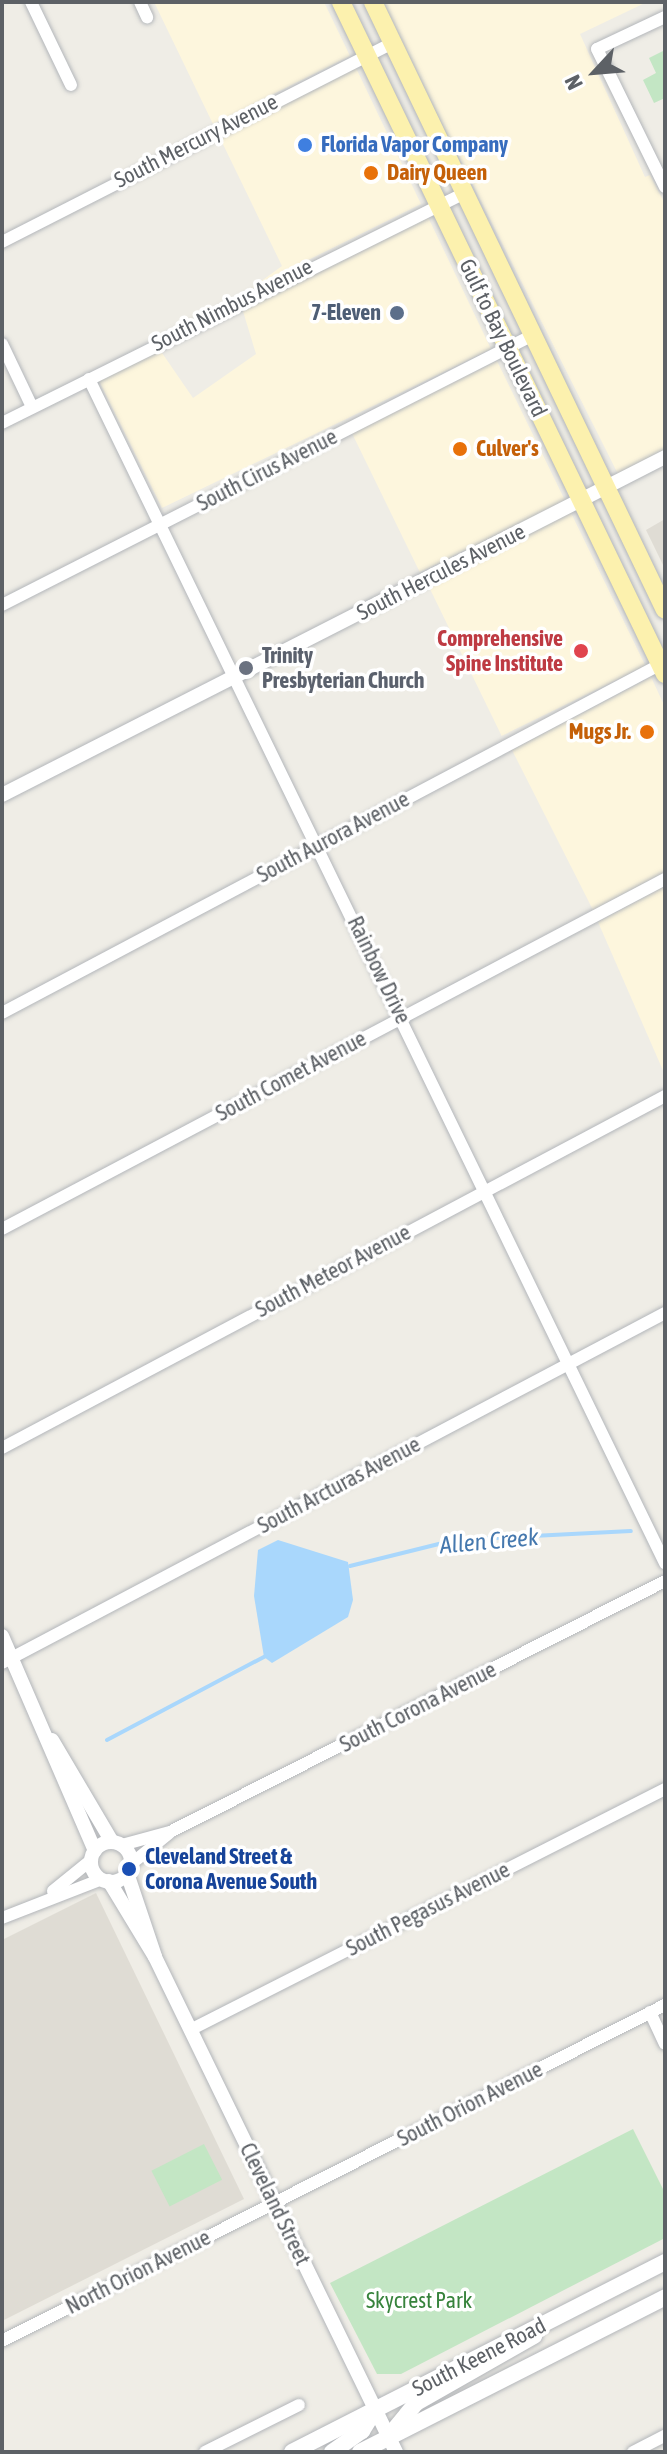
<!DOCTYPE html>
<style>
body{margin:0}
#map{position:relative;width:667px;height:2454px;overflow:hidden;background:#efede6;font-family:"Asap Condensed",sans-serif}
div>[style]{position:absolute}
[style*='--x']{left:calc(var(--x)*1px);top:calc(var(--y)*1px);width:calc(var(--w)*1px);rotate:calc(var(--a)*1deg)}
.commercial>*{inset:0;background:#fdf6dd;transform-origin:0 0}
.education>*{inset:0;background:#dfdcd4}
.green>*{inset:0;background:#c3e6c4;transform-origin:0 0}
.water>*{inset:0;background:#a9d7fc}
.stream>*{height:4px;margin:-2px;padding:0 2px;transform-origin:2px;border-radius:2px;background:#a9d7fc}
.roads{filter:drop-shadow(0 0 2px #b3b6ba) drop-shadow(0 0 2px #b3b6ba)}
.minor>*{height:12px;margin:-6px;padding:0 6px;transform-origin:6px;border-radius:6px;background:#fff}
.tertiary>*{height:14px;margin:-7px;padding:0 7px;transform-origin:7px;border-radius:7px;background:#fff}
.tertiary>.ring{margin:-7px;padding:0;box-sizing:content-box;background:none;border:14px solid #fff;border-radius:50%}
.secondary>*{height:16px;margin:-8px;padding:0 8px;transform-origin:8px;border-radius:8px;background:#fff}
.primary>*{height:18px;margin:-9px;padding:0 9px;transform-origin:9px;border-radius:9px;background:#fcf1ae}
.dots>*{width:22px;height:22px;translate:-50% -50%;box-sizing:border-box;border:4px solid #fff;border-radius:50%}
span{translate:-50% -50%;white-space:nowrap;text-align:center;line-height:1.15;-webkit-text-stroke:7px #fff;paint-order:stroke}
.street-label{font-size:22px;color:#5d6166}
.shop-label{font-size:22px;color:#366cbe;font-weight:700}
.left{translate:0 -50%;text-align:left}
.food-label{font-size:22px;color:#c56008;font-weight:700}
.right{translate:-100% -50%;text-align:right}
.service-label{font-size:22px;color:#4e5e75;font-weight:700}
.health-label{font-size:22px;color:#be3a42;font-weight:700}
.worship-label{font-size:22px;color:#5b616d;font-weight:700}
.transit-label{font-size:22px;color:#164399;font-weight:700}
.park-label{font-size:22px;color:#37833c}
.water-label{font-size:24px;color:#4578ae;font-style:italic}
.frame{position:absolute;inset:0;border:4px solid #5d6166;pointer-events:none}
.north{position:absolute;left:555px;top:32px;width:80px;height:80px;-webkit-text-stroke:6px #fff;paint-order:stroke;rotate:244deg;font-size:22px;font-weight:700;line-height:32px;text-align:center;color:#5d6166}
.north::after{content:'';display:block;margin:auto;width:28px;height:36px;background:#5d6166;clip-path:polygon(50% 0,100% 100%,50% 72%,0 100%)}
</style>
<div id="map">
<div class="commercial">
<div style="clip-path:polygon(154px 2px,324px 2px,350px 56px,213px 124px)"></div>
<div style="clip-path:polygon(381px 2px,647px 2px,580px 34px,645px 177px,650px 175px,665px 204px,665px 449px,618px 474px)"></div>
<div style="clip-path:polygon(356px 68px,421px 204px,250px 289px,282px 266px,219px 136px)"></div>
<div style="clip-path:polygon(427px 215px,491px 349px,162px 508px,99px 381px,160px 350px,193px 398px,256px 354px,242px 308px)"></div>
<div style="left:497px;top:361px;width:156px;height:162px;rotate:64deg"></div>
<div style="left:571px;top:513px;width:170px;height:160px;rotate:64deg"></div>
<div style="clip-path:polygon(651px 677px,665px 707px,665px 872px,593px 910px,512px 750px)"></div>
<div style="clip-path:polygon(665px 886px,665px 1075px,598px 922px)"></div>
</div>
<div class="education">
<div style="clip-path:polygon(665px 519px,665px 569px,646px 530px)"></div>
<div style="clip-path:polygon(96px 1893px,244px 2199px,2px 2321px,2px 1940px)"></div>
</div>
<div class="green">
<div style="clip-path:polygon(665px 50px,665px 98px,654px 103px,643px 80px,656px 73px,649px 58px)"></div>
<div style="clip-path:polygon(633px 2129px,665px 2193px,665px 2238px,401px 2374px,377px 2374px,330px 2283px)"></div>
<div style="left:204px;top:2144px;width:40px;height:59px;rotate:63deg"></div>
</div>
<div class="water">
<div style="clip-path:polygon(278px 1540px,348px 1562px,353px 1600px,348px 1617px,272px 1663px,264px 1657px,254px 1596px,258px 1550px)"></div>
</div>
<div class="stream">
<div style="--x:350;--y:1566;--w:108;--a:-13.9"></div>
<div style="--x:455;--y:1540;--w:176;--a:-2.9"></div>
<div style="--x:107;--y:1740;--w:178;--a:-27.9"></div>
</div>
<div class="roads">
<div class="minor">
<div style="--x:31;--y:2;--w:92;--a:64.3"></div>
<div style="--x:140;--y:2;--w:17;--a:65"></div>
<div style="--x:665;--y:17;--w:75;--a:154.8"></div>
<div style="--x:597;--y:49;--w:154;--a:63.8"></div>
<div style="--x:2;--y:242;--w:438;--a:-27"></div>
<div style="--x:2;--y:344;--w:70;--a:64.5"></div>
<div style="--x:89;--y:379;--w:1317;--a:64.06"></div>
<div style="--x:2;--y:423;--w:517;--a:-26.42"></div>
<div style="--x:2;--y:605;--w:596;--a:-26.95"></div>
<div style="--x:2;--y:1013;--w:750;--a:-27.9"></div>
<div style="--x:2;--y:1229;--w:750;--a:-27.83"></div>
<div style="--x:2;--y:1448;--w:751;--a:-27.96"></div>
<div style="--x:2;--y:1663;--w:750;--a:-27.83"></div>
<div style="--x:122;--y:1845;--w:50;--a:-15.2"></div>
<div style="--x:170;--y:1832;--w:555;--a:-26.89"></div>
<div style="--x:131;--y:1864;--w:48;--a:-39"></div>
<div style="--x:53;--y:1891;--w:49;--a:-39.2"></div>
<div style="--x:2;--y:1918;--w:107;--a:-21.3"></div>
<div style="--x:650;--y:2012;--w:35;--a:65"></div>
<div style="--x:190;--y:2030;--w:533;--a:-26.9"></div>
<div style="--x:2;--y:2341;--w:743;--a:-26.88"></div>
<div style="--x:205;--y:2452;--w:105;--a:-26.6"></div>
<div style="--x:633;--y:2452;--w:36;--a:-27"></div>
</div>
<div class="tertiary">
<div style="--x:2;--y:795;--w:744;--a:-27.01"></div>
<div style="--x:2;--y:1636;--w:234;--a:66.6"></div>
<div style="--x:52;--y:1740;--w:118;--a:59.5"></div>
<div class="ring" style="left:91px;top:1842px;width:26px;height:26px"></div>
<div style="--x:127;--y:1873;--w:88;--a:71.4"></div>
<div style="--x:109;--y:1881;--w:89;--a:58.8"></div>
<div style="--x:155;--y:1957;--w:551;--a:64.04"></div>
</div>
<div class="secondary">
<div style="--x:388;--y:2437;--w:44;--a:-50.5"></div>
<div style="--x:416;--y:2403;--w:136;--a:-29.6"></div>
<div style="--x:292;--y:2452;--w:419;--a:-27"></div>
<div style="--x:332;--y:2452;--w:37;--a:-35"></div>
<div style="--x:362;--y:2431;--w:25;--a:-58"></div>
<div style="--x:360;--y:2452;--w:342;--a:-26.9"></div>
</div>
<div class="primary">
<div style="--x:341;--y:2;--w:746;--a:64.26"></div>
<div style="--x:373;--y:2;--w:674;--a:64.35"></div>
</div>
</div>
<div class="dots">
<div style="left:305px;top:145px;background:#3f7fe0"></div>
<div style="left:371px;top:173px;background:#e8710a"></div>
<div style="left:397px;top:313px;background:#5c6f8a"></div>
<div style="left:460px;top:449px;background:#e8710a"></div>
<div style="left:581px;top:651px;background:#e0444e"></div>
<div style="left:246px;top:668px;background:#6b7280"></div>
<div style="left:647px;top:732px;background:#e8710a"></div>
<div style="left:129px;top:1869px;background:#1a4fb4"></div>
</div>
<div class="street-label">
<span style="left:196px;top:141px;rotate:-27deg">South Mercury Avenue</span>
<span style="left:232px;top:305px;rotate:-27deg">South Nimbus Avenue</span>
<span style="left:503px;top:338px;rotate:64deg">Gulf to Bay Boulevard</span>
<span style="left:267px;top:470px;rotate:-27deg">South Cirus Avenue</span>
<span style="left:441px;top:572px;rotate:-27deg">South Hercules Avenue</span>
<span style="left:333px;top:837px;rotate:-28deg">South Aurora Avenue</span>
<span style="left:379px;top:970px;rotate:64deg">Rainbow Drive</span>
<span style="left:291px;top:1076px;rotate:-28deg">South Comet Avenue</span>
<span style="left:333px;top:1271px;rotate:-28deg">South Meteor Avenue</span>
<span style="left:339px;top:1485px;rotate:-28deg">South Arcturas Avenue</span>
<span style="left:418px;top:1707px;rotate:-27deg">South Corona Avenue</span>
<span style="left:428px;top:1909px;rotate:-27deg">South Pegasus Avenue</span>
<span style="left:470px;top:2104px;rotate:-27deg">South Orion Avenue</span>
<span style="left:275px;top:2204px;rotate:64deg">Cleveland Street</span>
<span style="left:138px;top:2272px;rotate:-27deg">North Orion Avenue</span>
<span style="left:479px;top:2357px;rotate:-27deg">South Keene Road</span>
</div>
<div class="shop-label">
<span class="left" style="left:321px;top:145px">Florida Vapor Company</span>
</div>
<div class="food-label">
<span class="left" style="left:387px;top:173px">Dairy Queen</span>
<span class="left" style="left:476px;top:449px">Culver's</span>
<span class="right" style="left:631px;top:732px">Mugs Jr.</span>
</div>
<div class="service-label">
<span class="right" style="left:381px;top:313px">7-Eleven</span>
</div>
<div class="health-label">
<span class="right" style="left:563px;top:651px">Comprehensive<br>Spine Institute</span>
</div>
<div class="worship-label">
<span class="left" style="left:262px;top:668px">Trinity<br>Presbyterian Church</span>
</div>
<div class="transit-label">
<span class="left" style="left:145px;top:1869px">Cleveland Street &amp;<br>Corona Avenue South</span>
</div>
<div class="park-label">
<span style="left:419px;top:2301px">Skycrest Park</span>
</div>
<div class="water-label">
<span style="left:489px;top:1541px;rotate:-5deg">Allen Creek</span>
</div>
<div class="frame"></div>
<div class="north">N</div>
</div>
